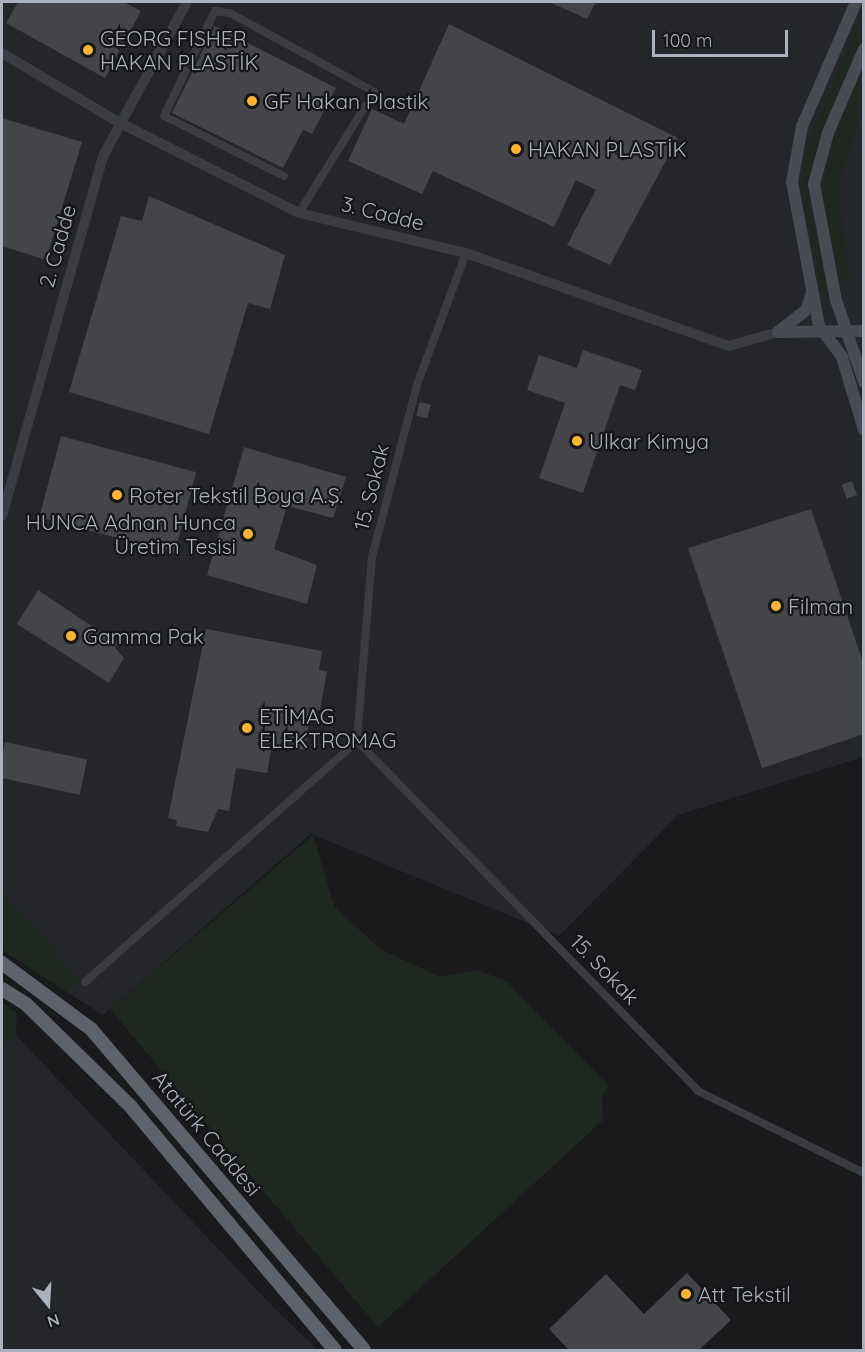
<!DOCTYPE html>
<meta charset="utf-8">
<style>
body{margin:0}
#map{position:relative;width:865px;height:1352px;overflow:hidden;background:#1a1a1c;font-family:Quicksand,sans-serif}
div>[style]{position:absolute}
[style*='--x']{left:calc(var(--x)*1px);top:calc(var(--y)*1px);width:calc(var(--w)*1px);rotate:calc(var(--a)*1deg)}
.built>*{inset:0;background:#252629}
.green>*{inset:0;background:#1f2820}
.building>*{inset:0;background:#444549;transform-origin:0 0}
.minor>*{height:8px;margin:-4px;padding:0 4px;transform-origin:4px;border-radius:4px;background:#3a3c42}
.tertiary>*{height:10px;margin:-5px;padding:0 5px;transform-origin:5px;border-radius:5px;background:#3a3c42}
.secondary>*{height:12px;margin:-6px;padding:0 6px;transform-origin:6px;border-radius:6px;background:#484b52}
.trunk>*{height:14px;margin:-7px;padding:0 7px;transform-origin:7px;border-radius:7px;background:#5e626a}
.dots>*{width:16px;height:16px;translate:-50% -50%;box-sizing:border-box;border:3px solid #151517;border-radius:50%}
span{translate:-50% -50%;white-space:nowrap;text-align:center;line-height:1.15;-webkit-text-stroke:4.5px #151517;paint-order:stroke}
.poi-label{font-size:21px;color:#abb1bd}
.left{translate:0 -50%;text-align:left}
.right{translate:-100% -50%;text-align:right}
.street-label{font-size:21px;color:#abb1bd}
.frame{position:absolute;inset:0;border:3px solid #abb1bd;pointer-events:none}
.north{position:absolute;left:18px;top:1274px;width:60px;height:60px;-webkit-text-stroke:4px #151517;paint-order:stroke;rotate:162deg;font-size:16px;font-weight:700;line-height:24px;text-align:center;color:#abb1bd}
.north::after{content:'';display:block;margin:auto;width:21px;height:27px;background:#abb1bd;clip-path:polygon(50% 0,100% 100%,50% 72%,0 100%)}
.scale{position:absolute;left:652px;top:30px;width:136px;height:27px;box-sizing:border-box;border:3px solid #abb1bd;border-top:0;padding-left:8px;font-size:18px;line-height:21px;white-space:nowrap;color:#abb1bd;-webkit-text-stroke:4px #151517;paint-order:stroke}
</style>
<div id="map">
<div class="built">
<div style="clip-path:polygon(2px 2px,863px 2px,863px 757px,678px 815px,559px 936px,311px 834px,103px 1015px,2px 950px)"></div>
<div style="clip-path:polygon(16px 1035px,275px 1309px,318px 1350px,2px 1350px,2px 1047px)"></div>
</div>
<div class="green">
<div style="clip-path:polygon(863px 6px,863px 37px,810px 170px,809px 201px,831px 289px,821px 292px,802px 194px,804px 156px)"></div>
<div style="clip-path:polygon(863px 68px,863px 105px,839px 185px,849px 281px,841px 278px,821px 191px,842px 115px)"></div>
<div style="clip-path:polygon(313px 835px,334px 906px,380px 949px,440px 977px,477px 970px,506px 981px,609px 1086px,602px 1096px,603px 1120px,378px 1327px,110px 1009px)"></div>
<div style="clip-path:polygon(2px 891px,80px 980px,67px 992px,2px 950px)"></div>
<div style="clip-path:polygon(2px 1003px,17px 1013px,16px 1035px,2px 1047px)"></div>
</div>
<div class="building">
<div style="clip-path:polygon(18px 2px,124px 2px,141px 11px,105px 78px,6px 23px)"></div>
<div style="clip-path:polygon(549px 2px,596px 2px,587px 19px)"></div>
<div style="clip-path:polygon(449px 24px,678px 138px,610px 265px,567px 245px,596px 190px,576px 180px,554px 227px,433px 171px,422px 194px,348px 161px,372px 109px,404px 124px)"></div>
<div style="clip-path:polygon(215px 26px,336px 88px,312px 134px,303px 130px,283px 168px,172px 113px)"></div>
<div style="clip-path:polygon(2px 118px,82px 142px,46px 260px,2px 246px)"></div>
<div style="clip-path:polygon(149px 196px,285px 255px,270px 309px,248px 303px,209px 434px,69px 392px,121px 216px,142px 221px)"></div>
<div style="clip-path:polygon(583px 350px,642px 370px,635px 390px,620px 385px,583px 493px,539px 478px,565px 403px,527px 390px,539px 355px,577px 368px)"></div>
<div style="left:420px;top:402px;width:11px;height:14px;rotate:15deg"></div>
<div style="left:61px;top:436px;width:140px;height:84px;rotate:15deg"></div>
<div style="clip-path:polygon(244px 447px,346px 477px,333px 518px,287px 506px,274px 549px,317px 565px,307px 604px,207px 575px)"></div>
<div style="left:852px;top:481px;width:15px;height:11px;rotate:70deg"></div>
<div style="clip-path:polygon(811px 509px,864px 665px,864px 734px,762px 768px,688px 548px)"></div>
<div style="clip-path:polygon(38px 590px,117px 643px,115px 648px,124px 658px,109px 683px,17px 624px)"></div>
<div style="clip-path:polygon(206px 629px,322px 651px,319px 670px,327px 671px,320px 710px,311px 709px,305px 750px,272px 745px,267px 773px,236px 768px,229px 811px,218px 809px,208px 832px,176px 826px,177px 820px,168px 818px)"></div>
<div style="left:5px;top:742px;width:84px;height:36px;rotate:12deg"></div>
<div style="clip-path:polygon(687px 1273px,731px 1320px,699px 1350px,569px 1350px,549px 1329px,606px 1274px,644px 1314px)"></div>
</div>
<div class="minor">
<div style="--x:284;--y:176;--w:134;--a:-153.4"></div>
<div style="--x:164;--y:116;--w:117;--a:-64.1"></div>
<div style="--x:215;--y:11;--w:15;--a:8"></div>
<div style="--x:230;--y:13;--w:164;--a:28.7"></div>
<div style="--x:374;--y:92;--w:142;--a:121.8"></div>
<div style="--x:466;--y:253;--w:141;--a:110.4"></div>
<div style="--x:417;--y:385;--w:178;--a:104.7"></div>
<div style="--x:372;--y:557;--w:185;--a:94.7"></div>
<div style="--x:357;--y:741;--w:489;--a:45.7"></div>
<div style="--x:698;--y:1091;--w:185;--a:26.3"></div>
<div style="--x:85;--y:982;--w:363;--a:-41.5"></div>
</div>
<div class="tertiary">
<div style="--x:2;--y:53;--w:135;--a:30.7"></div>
<div style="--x:118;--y:122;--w:203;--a:26.7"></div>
<div style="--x:299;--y:213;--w:172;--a:13.5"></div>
<div style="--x:466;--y:253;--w:279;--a:19.5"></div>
<div style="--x:729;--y:346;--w:51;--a:-15.9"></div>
<div style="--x:2;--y:516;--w:374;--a:-74.3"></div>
<div style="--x:103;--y:156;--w:175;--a:-61.4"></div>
</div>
<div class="secondary">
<div style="--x:856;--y:2;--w:135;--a:113.5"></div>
<div style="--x:802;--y:126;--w:57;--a:100.1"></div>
<div style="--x:792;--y:182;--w:147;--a:79.4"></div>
<div style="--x:819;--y:326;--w:39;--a:53"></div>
<div style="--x:842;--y:357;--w:76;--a:73.2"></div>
<div style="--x:864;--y:49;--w:91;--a:113.2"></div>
<div style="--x:828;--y:133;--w:53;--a:105.4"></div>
<div style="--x:814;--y:184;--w:118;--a:79.3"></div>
<div style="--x:836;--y:300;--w:87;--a:71.1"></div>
<div style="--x:778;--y:332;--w:86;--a:-0.7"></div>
<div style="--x:778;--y:332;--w:36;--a:-38"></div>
<div style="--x:806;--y:310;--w:18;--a:-71"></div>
</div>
<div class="trunk">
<div style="--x:2;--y:963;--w:111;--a:36.6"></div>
<div style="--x:91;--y:1029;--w:421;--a:49.6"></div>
<div style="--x:2;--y:989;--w:28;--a:32"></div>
<div style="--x:26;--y:1004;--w:147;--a:44.4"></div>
<div style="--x:131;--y:1107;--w:317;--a:50"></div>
</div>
<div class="dots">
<div style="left:88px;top:50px;background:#ffb42f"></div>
<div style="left:252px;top:101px;background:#ffb42f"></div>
<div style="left:516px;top:149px;background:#ffb42f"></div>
<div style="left:577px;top:441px;background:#ffb42f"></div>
<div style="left:117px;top:495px;background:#ffb42f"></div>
<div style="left:248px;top:534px;background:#ffb42f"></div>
<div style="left:776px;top:606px;background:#ffb42f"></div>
<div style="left:71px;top:636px;background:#ffb42f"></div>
<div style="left:247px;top:728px;background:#ffb42f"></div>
<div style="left:686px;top:1294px;background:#ffb42f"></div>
</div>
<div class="poi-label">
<span class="left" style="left:100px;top:50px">GEORG FISHER<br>HAKAN PLASTİK</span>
<span class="left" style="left:264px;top:101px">GF Hakan Plastik</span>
<span class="left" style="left:528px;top:149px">HAKAN PLASTİK</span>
<span class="left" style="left:589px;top:441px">Ulkar Kimya</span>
<span class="left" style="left:129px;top:495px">Roter Tekstil Boya A.Ş.</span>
<span class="right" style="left:236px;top:534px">HUNCA Adnan Hunca<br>Üretim Tesisi</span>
<span class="left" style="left:788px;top:606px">Filman</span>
<span class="left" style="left:83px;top:636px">Gamma Pak</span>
<span class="left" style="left:259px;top:728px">ETİMAG<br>ELEKTROMAG</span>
<span class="left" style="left:698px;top:1294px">Att Tekstil</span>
</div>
<div class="street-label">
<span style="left:383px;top:213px;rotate:14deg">3. Cadde</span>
<span style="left:57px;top:246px;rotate:-74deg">2. Cadde</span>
<span style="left:371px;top:487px;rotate:-76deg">15. Sokak</span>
<span style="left:605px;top:969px;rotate:46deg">15. Sokak</span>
<span style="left:207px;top:1133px;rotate:50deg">Atatürk Caddesi</span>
</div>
<div class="frame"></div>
<div class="north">N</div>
<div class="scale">100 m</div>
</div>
